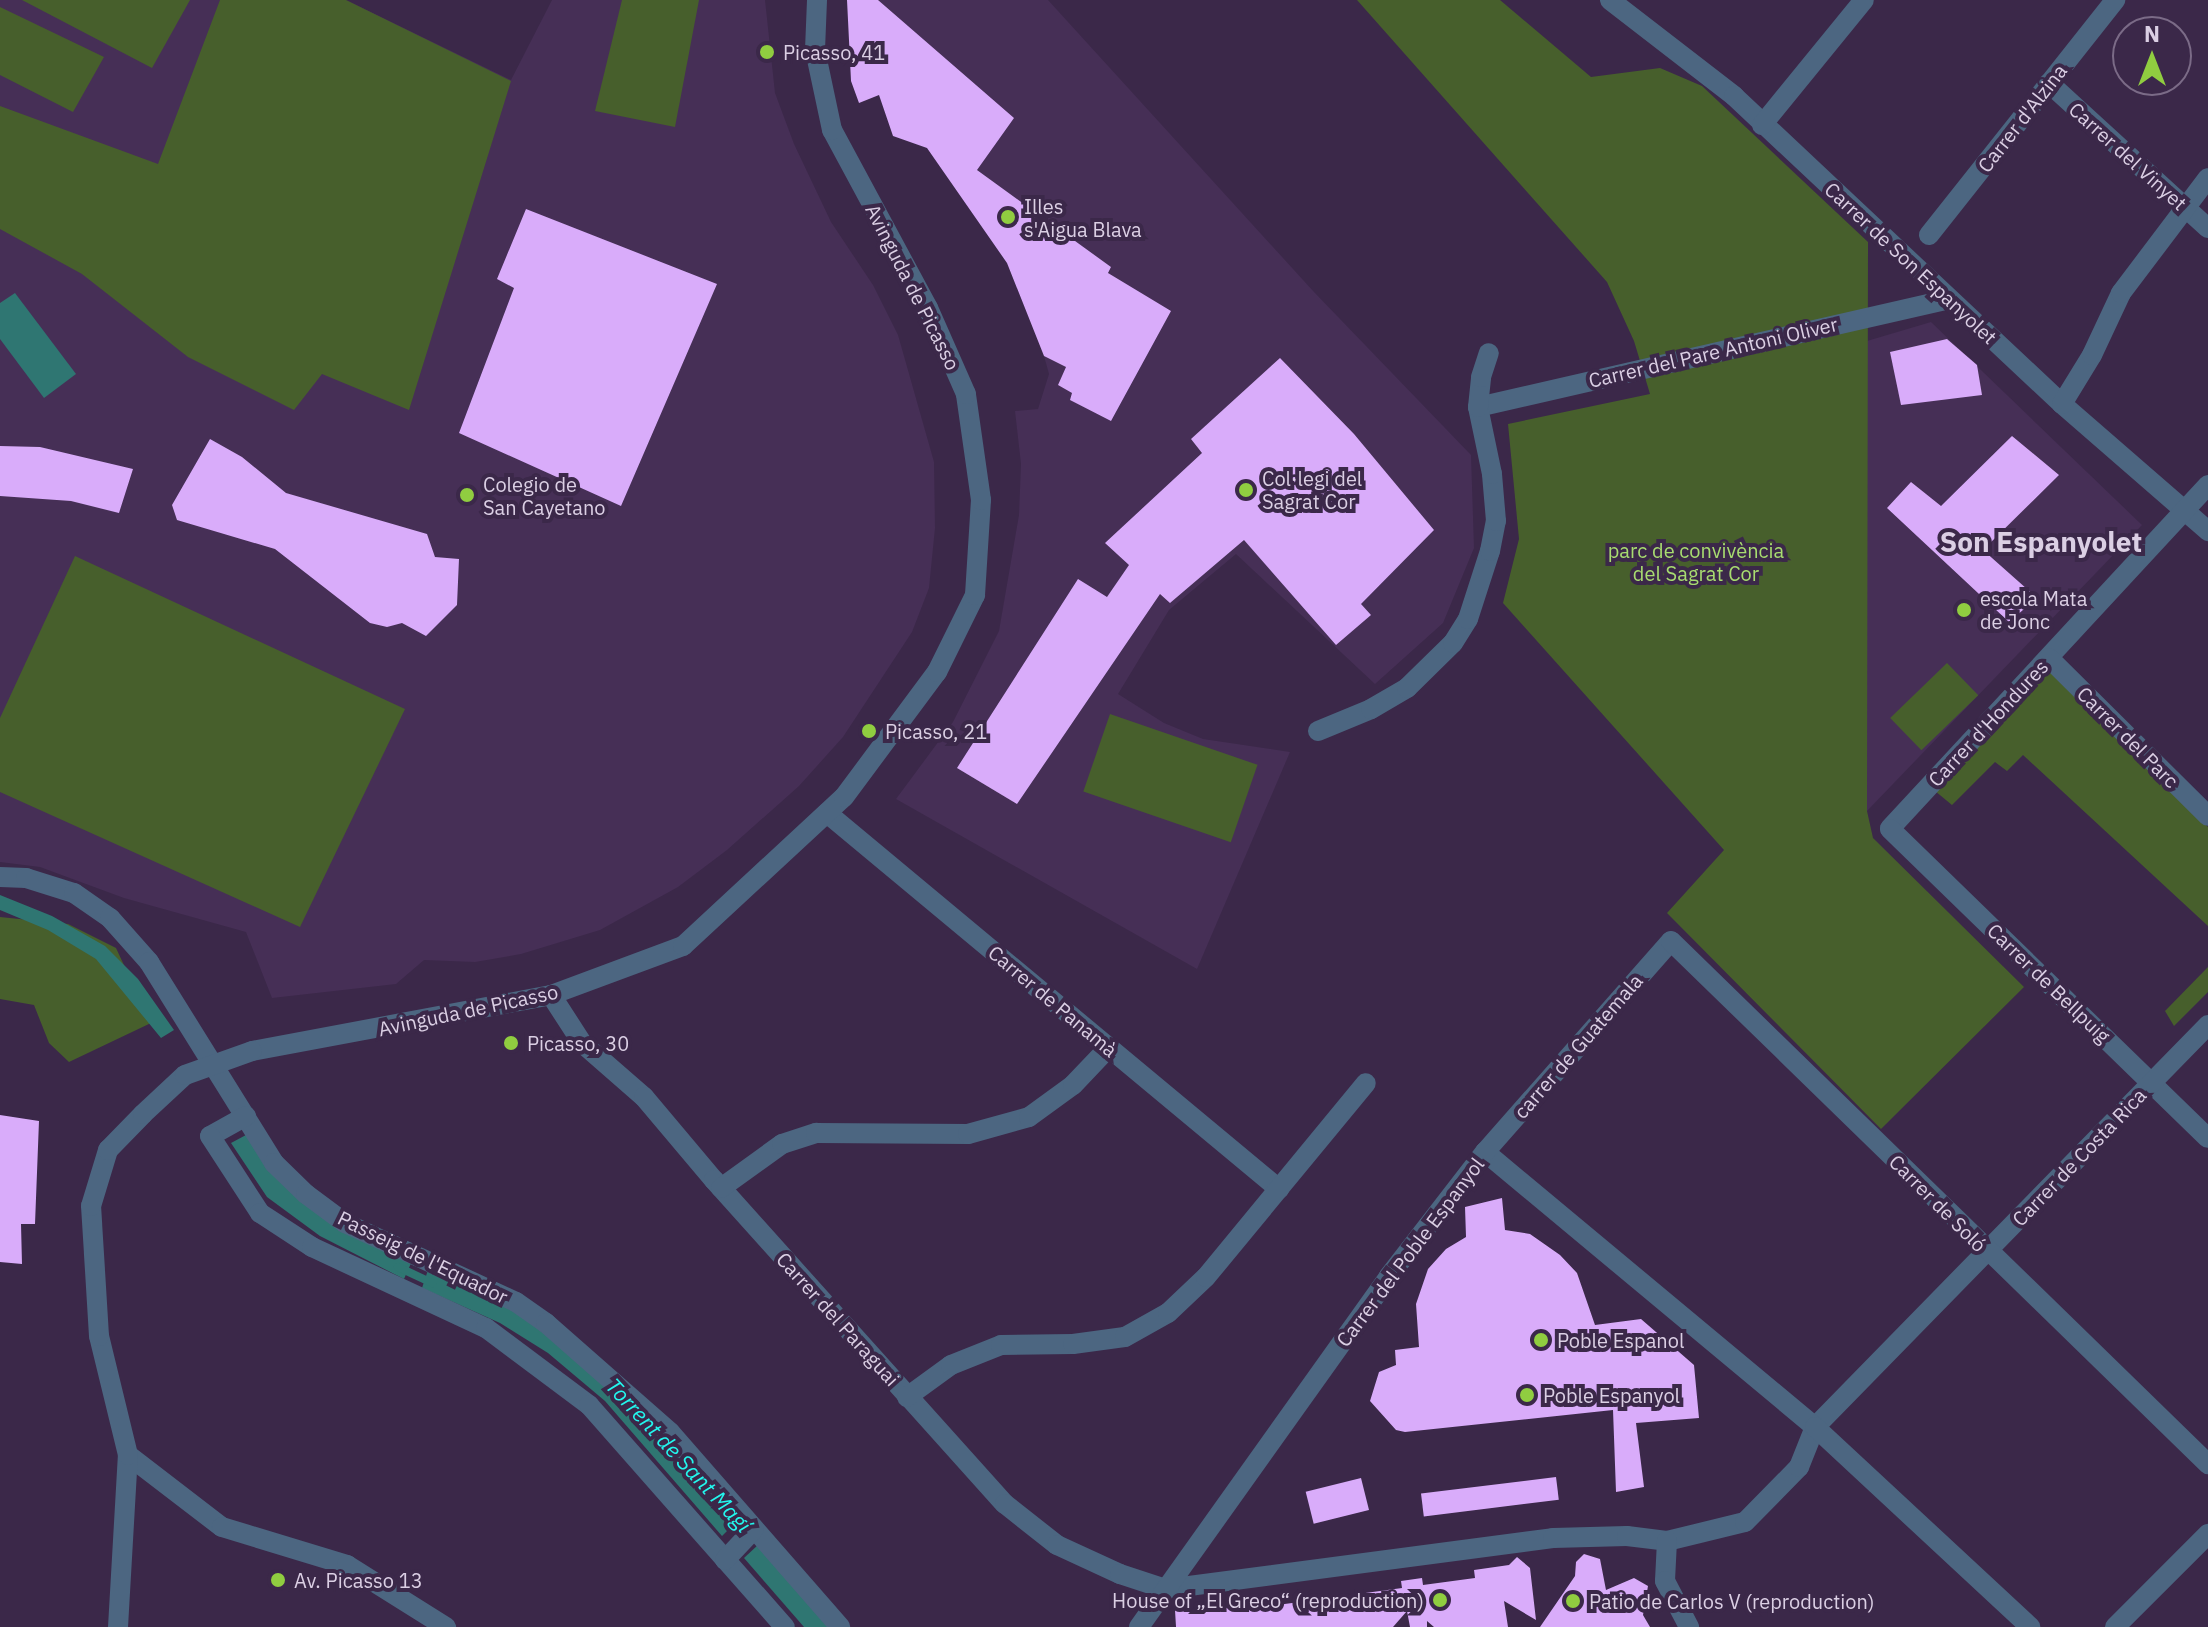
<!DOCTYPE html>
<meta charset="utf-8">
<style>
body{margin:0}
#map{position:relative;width:2208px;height:1627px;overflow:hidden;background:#3b2849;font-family:"IBM Plex Sans",sans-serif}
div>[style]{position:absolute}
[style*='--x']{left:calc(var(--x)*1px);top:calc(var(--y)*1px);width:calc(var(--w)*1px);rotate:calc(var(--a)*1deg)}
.built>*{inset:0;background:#462f56}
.green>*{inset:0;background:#475f2c;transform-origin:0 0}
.water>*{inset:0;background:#2f7672}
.stream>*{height:8px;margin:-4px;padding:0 4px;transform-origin:4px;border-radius:4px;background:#2f7672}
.building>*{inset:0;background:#d9acfa;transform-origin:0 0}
.minor>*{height:20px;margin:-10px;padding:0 10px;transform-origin:10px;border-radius:10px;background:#4c6681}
.minor-bridge>*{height:20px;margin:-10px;padding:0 10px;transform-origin:10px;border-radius:10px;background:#4c6681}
.dots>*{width:22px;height:22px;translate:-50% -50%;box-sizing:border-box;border:4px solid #3b2849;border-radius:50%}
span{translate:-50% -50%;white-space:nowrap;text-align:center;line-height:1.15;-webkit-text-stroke:8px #3b2849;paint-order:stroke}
.poi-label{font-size:20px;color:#dbcfe4}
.left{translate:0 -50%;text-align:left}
.right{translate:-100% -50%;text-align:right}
.street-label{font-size:20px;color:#dbcfe4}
.park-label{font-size:20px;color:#a8dc70}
.water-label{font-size:22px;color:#23f6ed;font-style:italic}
.district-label{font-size:28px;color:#dbcfe4;font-weight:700}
.north{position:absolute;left:2112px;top:16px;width:80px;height:80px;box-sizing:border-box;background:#3b2849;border:2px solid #7b6b87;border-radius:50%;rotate:0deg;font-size:22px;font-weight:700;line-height:32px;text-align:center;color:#dbcfe4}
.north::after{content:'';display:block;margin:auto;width:28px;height:36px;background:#90cd40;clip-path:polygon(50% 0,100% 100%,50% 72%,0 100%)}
</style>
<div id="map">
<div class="built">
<div style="clip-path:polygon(0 0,346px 0,511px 80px,552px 0,765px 0,775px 93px,794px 144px,831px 222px,873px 285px,898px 335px,934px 462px,935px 528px,929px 588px,912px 632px,843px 737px,799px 786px,727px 850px,678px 887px,600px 930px,521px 954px,475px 962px,424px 960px,396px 984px,272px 998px,246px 932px,124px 898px,40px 867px,0 862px)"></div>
<div style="clip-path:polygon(878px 0,1048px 0,1314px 292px,1471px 455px,1474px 548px,1443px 623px,1375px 684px,1236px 554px,1169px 610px,1118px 694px,1164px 723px,1203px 739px,1290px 752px,1197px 969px,896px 799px,953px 722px,999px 631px,1019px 515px,1021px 464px,1015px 411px,1038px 409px,1049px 374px,1044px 356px,1066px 367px,1058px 385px,1072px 393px,1111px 267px,977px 170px)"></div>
<div style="clip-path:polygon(1931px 322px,2142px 525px,1867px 811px,1867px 341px)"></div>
</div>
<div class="green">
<div style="clip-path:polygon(22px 0,190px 0,152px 68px)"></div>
<div style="clip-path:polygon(220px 0,346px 0,511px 81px,409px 410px,322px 374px,294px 410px,188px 357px,82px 274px,0 229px,0 106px,158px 164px)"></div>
<div style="clip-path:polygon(622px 0,699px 0,675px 127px,595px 111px)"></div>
<div style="clip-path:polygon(1357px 0,1500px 0,1591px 77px,1660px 68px,1702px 86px,1868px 242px,1867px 811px,1873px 838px,2024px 987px,1881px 1129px,1667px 913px,1724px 850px,1503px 603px,1519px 539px,1508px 424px,1650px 394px,1634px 341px,1607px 282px)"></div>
<div style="clip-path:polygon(0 7px,104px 57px,73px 112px,0 75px)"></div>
<div style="clip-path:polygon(75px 556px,405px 709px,300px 927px,0 792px,0 718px)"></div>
<div style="left:1947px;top:663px;width:45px;height:79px;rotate:46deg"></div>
<div style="clip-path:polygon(2048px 669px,2208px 827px,2208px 926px,2023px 755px,2007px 771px,1995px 762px,1952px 805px,1935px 791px)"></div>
<div style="left:1110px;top:714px;width:156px;height:82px;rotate:19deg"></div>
<div style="clip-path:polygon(0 917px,68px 924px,116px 948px,151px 1023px,69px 1062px,49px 1043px,34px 1005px,0 999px)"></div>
<div style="clip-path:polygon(2208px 967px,2208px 992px,2174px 1026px,2165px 1011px)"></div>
</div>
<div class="water">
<div style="clip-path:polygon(15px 293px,76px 374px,44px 398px,0 339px,0 303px)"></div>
<div style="clip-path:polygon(0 895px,52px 916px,105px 946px,138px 979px,174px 1030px,161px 1038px,96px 959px,48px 930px,0 910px)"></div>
<div style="clip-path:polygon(246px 1135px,314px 1208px,412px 1261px,404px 1279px,320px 1236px,267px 1197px,231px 1143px)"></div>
<div style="clip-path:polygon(429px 1267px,522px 1312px,647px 1417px,738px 1520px,722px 1536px,605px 1401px,548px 1353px,500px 1323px,422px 1288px)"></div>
<div style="clip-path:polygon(759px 1544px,831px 1627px,804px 1627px,744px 1558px)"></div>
</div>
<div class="stream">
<div style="--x:398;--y:1267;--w:38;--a:25"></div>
</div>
<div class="building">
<div style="clip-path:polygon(847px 0,878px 0,1014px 118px,977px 170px,1111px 267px,1108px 273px,1171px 311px,1111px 421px,1070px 400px,1072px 393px,1058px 385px,1066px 367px,1044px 356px,1007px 263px,927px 148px,893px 136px,879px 95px,859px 103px,851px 81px)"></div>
<div style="clip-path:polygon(526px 209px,717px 284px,621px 506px,459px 433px,514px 288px,497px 279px)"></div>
<div style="clip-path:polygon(1947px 339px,1977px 365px,1982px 395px,1901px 405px,1890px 352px)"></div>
<div style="clip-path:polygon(1280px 358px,1354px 434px,1434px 530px,1361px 604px,1371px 615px,1336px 645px,1244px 540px,1170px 603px,1160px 594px,1017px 804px,957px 768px,1078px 579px,1107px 597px,1129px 565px,1105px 543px,1202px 453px,1191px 439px)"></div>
<div style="clip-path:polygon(2012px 436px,2059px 475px,1983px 550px,2037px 598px,2009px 622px,1887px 508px,1911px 482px,1941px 506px)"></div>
<div style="clip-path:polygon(210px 439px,242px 457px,286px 493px,427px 534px,435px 557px,459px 559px,457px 605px,426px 636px,402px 623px,387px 627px,370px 623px,275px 549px,177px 520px,172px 505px)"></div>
<div style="clip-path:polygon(0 446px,40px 447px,133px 469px,119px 513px,71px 501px,0 496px)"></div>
<div style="clip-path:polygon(0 1115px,39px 1121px,35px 1224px,21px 1224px,22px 1264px,0 1262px)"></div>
<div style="clip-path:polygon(1502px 1198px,1505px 1230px,1530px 1234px,1560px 1255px,1577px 1273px,1595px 1325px,1641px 1319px,1694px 1365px,1699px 1418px,1636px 1423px,1644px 1487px,1616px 1492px,1613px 1410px,1405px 1432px,1396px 1430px,1370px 1401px,1379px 1372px,1396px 1365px,1395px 1350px,1419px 1347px,1416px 1304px,1428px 1269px,1446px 1249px,1466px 1237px,1465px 1207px)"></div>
<div style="left:1556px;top:1477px;width:23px;height:136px;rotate:83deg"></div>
<div style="left:1361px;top:1478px;width:33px;height:57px;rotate:76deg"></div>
<div style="clip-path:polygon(1584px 1554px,1600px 1559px,1606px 1590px,1634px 1578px,1648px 1586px,1643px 1615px,1650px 1627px,1540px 1627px,1575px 1576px,1576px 1562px)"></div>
<div style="clip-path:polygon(1517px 1557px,1530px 1568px,1536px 1620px,1504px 1601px,1508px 1627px,1434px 1627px,1427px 1621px,1427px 1627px,1410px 1627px,1407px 1611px,1393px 1627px,1176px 1627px,1175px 1610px,1270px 1606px,1402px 1588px,1401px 1581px,1422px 1578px,1423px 1585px,1475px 1578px,1474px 1570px,1509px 1565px)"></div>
</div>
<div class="minor">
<div style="--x:1610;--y:0;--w:157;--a:37.7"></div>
<div style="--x:1734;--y:96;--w:450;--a:43.2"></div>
<div style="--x:2062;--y:404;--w:194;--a:41"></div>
<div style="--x:2049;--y:83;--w:215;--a:42.4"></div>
<div style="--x:1762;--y:125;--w:161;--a:-50.8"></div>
<div style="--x:1929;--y:235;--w:300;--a:-51.6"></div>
<div style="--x:2062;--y:404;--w:57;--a:-58.5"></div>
<div style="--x:2092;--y:355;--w:68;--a:-64.9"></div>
<div style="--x:2121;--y:293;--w:144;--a:-52.9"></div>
<div style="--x:1478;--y:407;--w:483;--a:-12.9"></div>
<div style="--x:2208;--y:485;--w:468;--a:132.8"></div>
<div style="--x:1890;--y:829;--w:443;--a:44.2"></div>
<div style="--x:2049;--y:658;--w:224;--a:44.8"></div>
<div style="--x:1318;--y:731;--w:57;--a:-22.5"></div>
<div style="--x:1371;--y:709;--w:42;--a:-30.3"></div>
<div style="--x:1407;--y:688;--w:64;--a:-44.4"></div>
<div style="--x:1453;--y:643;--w:28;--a:-58"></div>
<div style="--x:1468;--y:619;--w:71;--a:-72.1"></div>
<div style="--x:1490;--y:551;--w:31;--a:-79"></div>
<div style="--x:1496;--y:521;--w:47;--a:-94.9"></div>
<div style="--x:1492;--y:474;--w:68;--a:-101.8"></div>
<div style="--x:1478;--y:407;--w:30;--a:-84"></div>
<div style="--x:1481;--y:377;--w:25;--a:-72"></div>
<div style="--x:827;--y:813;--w:588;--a:39.76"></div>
<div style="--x:0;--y:877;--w:26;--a:2"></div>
<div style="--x:26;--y:878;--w:50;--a:17.4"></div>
<div style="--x:74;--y:893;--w:44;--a:34.8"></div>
<div style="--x:110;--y:918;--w:59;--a:48.4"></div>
<div style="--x:149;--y:962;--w:237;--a:58.1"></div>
<div style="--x:274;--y:1163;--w:45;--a:44.1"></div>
<div style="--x:306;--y:1194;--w:49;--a:36.6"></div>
<div style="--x:345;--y:1223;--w:188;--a:24.8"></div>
<div style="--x:516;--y:1302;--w:37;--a:35"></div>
<div style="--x:546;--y:1323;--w:165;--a:41.3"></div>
<div style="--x:670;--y:1432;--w:259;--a:48.9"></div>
<div style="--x:551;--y:995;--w:57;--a:57.1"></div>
<div style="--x:582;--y:1043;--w:82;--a:41.1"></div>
<div style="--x:644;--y:1097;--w:109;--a:49.9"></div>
<div style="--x:714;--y:1180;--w:435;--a:48.1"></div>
<div style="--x:1005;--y:1504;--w:66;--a:38.3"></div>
<div style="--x:1057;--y:1545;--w:69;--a:24.7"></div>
<div style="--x:1120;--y:1574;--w:48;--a:18.1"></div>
<div style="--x:1166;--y:1589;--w:390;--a:-7.5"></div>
<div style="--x:1553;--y:1538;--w:74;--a:-1.5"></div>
<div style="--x:1627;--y:1536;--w:40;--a:7.1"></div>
<div style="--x:1667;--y:1541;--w:80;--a:-13.7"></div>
<div style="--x:1745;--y:1522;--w:77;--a:-45.5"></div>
<div style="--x:1799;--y:1467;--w:43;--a:-68.2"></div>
<div style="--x:1815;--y:1427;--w:562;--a:-45.65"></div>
<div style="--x:252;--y:1051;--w:304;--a:-10.6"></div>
<div style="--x:551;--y:995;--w:141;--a:-20.4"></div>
<div style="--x:683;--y:946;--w:219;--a:-42.8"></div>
<div style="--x:844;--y:797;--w:156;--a:-53.4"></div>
<div style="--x:937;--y:672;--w:86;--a:-63.7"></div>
<div style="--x:975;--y:595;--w:95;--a:-86.4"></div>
<div style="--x:981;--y:500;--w:107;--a:-98.1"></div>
<div style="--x:966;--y:394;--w:94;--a:-113.8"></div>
<div style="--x:928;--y:308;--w:202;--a:-118.3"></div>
<div style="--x:832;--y:130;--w:82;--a:-102"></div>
<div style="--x:815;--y:50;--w:50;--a:-87.7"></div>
<div style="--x:246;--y:1116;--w:41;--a:150.9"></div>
<div style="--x:210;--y:1136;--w:92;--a:57"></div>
<div style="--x:260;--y:1213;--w:62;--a:33.2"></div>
<div style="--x:312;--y:1247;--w:192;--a:25"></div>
<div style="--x:486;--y:1328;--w:129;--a:36.8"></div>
<div style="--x:589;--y:1405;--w:296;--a:48.6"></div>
<div style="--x:1485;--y:1152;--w:430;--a:39.8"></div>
<div style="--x:1815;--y:1427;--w:294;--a:42.9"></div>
<div style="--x:721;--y:1188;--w:75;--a:-35.8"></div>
<div style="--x:782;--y:1144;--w:36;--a:-18"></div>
<div style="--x:816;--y:1133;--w:152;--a:0.4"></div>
<div style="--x:968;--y:1134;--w:63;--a:-15.6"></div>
<div style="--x:1029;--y:1117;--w:54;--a:-36"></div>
<div style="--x:1073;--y:1085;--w:52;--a:-46.5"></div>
<div style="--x:907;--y:1397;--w:54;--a:-36"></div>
<div style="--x:951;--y:1365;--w:54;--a:-21.8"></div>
<div style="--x:1001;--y:1345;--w:72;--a:-0.8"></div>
<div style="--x:1073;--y:1344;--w:52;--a:-7.7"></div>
<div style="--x:1125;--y:1337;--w:49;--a:-29.2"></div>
<div style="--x:1168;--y:1313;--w:52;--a:-43.5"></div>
<div style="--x:1206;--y:1277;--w:251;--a:-50.5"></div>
<div style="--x:128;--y:1455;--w:118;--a:37.5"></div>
<div style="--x:222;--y:1527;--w:131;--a:16.9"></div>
<div style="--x:347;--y:1565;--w:117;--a:32.1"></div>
<div style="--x:1667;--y:1541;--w:40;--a:92.9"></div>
<div style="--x:1665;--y:1581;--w:52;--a:62.4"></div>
<div style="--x:725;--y:1560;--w:42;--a:-46.9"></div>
<div style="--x:118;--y:1627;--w:172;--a:-86.7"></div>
<div style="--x:128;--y:1455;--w:122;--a:-103.7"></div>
<div style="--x:99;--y:1336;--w:130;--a:-93.5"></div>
<div style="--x:91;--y:1206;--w:59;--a:-73.1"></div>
<div style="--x:108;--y:1150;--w:50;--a:-45.8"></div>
<div style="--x:1139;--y:1627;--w:431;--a:-54.5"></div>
<div style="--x:1389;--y:1276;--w:157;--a:-52.3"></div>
<div style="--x:1485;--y:1152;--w:281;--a:-48.6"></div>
<div style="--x:1671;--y:941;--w:750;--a:44.24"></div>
<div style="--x:2115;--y:1627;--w:132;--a:-45"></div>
</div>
<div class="minor-bridge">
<div style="--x:143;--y:1114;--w:57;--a:-42.9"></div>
<div style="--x:185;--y:1075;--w:71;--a:-19.7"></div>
</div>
<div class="dots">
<div style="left:767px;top:52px;background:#90cd40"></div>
<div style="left:1008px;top:217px;background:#90cd40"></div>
<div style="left:1246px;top:490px;background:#90cd40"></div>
<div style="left:467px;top:495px;background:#90cd40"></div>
<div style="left:1964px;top:610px;background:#90cd40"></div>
<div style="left:869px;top:731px;background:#90cd40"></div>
<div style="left:511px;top:1043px;background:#90cd40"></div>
<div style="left:1541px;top:1340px;background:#90cd40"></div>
<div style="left:1527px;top:1395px;background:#90cd40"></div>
<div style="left:278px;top:1580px;background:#90cd40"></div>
<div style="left:1440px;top:1600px;background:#90cd40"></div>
<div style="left:1573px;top:1601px;background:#90cd40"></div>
</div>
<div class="poi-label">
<span class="left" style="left:783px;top:52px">Picasso, 41</span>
<span class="left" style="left:1024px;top:218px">Illes<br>s'Aigua Blava</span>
<span class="left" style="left:1262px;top:490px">Col·legi del<br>Sagrat Cor</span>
<span class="left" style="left:483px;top:496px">Colegio de<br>San Cayetano</span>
<span class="left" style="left:1980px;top:610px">escola Mata<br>de Jonc</span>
<span class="left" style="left:885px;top:731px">Picasso, 21</span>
<span class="left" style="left:527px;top:1043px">Picasso, 30</span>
<span class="left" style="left:1557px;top:1340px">Poble Espanol</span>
<span class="left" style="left:1543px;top:1395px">Poble Espanyol</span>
<span class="left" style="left:294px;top:1580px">Av. Picasso 13</span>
<span class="right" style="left:1424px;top:1600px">House of „El Greco“ (reproduction)</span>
<span class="left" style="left:1589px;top:1601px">Patio de Carlos V (reproduction)</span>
</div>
<div class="street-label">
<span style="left:2022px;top:118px;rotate:-52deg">Carrer d'Alzina</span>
<span style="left:2128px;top:156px;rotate:42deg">Carrer del Vinyet</span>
<span style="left:1911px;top:263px;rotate:43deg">Carrer de Son Espanyolet</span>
<span style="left:913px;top:287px;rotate:63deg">Avinguda de Picasso</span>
<span style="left:1713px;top:352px;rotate:-13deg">Carrer del Pare Antoni Oliver</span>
<span style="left:1988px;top:723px;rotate:-47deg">Carrer d'Hondures</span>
<span style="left:2128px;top:737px;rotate:45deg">Carrer del Parc</span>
<span style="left:2049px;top:983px;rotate:44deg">Carrer de Bellpuig</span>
<span style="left:1053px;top:1001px;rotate:40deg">Carrer de Panamà</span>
<span style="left:468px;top:1010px;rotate:-12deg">Avinguda de Picasso</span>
<span style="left:1578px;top:1046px;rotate:-49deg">carrer de Guatemala</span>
<span style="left:2079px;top:1157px;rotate:-46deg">Carrer de Costa Rica</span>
<span style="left:1938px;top:1203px;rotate:45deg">Carrer de Soló</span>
<span style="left:1410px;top:1252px;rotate:-53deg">Carrer del Poble Espanyol</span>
<span style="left:423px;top:1257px;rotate:26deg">Passeig de l'Equador</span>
<span style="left:838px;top:1319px;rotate:48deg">Carrer del Paraguai</span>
</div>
<div class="park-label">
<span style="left:1696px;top:562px">parc de convivència<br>del Sagrat Cor</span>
</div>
<div class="water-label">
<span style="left:679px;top:1455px;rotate:47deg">Torrent de Sant Magí</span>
</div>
<div class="district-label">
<span style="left:2041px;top:542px">Son Espanyolet</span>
</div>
<div class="north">N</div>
</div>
